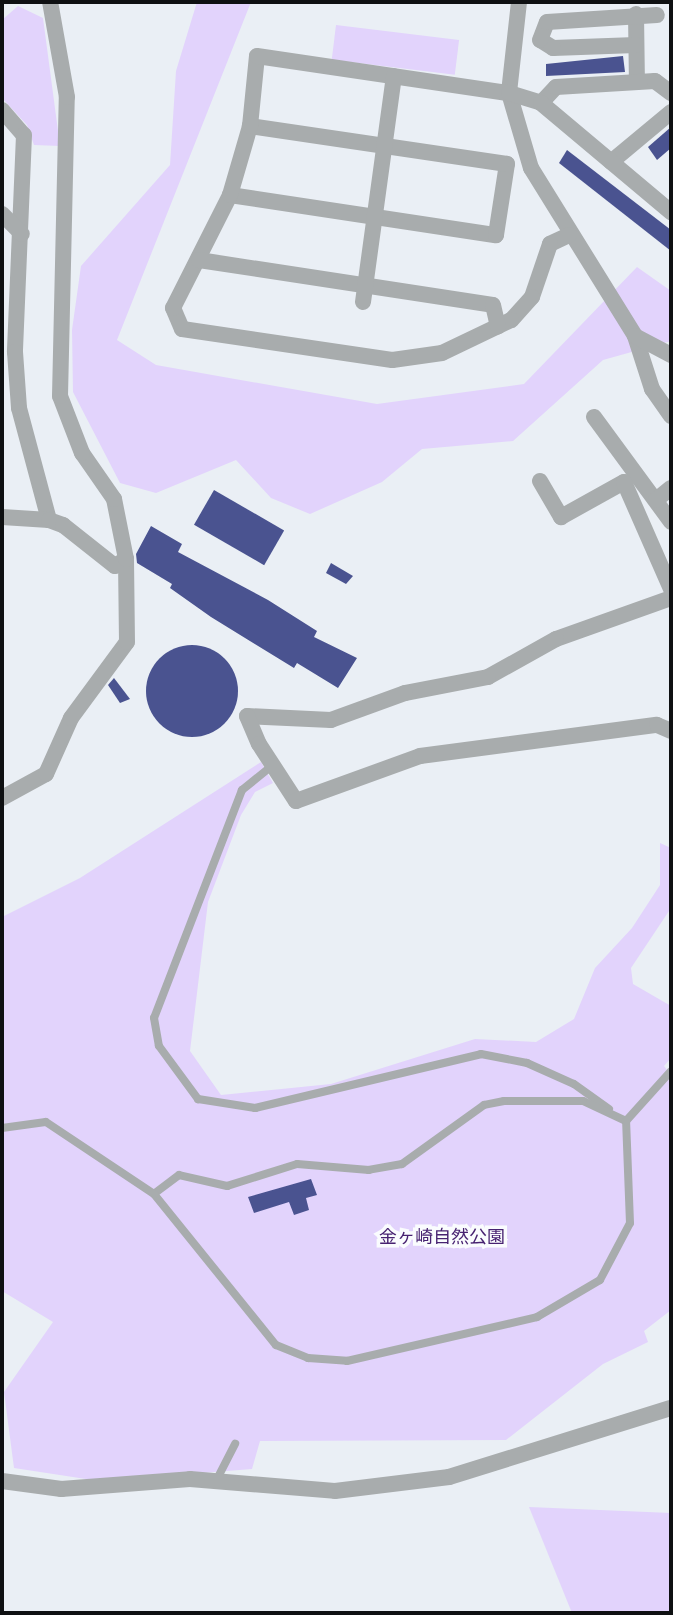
<!DOCTYPE html>
<meta charset="utf-8">
<style>
body{margin:0}
#map{position:relative;width:673px;height:1615px;overflow:hidden;background:#eaeff5;font-family:Helvetica,"Noto Sans JP",sans-serif}
div>[style]{position:absolute}
[style*='--x']{left:calc(var(--x)*1px);top:calc(var(--y)*1px);width:calc(var(--w)*1px);rotate:calc(var(--a)*1deg)}
.green>*{inset:0;background:#e2d3fc;transform-origin:0 0}
.building>*{inset:0;background:#4a5390;transform-origin:0 0}
.round{border-radius:50%}
.lane>*{height:8px;margin:-4px;padding:0 4px;transform-origin:4px;border-radius:4px;background:#a8acad}
.street>*{height:16px;margin:-8px;padding:0 8px;transform-origin:8px;border-radius:8px;background:#a8acad}
span{translate:-50% -50%;white-space:nowrap;text-align:center;line-height:1.15;-webkit-text-stroke:7px #fafcfe;paint-order:stroke}
.park-label{font-size:18px;color:#472271}
.frame{position:absolute;inset:0;border:4px solid #0e1012;pointer-events:none}
</style>
<div id="map">
<div class="green">
<div style="clip-path:polygon(197px 2px,251px 2px,117px 340px,156px 365px,377px 404px,524px 384px,637px 267px,671px 291px,671px 341px,603px 360px,513px 441px,422px 449px,382px 482px,310px 514px,271px 498px,236px 460px,156px 493px,120px 483px,73px 392px,72px 330px,81px 266px,170px 165px,176px 71px)"></div>
<div style="clip-path:polygon(18px 6px,43px 18px,60px 146px,34px 145px,27px 125px,2px 98px,2px 20px)"></div>
<div style="left:336px;top:25px;width:124px;height:35px;rotate:7deg"></div>
<div style="clip-path:polygon(261px 762px,273px 783px,255px 792px,241px 815px,208px 902px,190px 1051px,221px 1095px,331px 1084px,475px 1039px,536px 1042px,574px 1019px,595px 968px,632px 928px,660px 885px,660px 843px,671px 848px,671px 908px,631px 968px,633px 984px,671px 1006px,671px 1058px,664px 1066px,671px 1075px,671px 1310px,644px 1331px,648px 1342px,603px 1364px,506px 1440px,260px 1441px,252px 1469px,99px 1481px,14px 1468px,4px 1392px,53px 1322px,2px 1291px,2px 917px,80px 878px)"></div>
<div style="clip-path:polygon(529px 1507px,671px 1513px,671px 1613px,572px 1613px)"></div>
</div>
<div class="building">
<div style="clip-path:polygon(623px 56px,625px 72px,546px 76px,546px 64px)"></div>
<div style="clip-path:polygon(671px 127px,671px 148px,657px 160px,648px 147px)"></div>
<div style="clip-path:polygon(567px 150px,671px 230px,671px 251px,559px 163px)"></div>
<div style="left:214px;top:490px;width:81px;height:40px;rotate:30deg"></div>
<div style="clip-path:polygon(151px 526px,182px 544px,178px 552px,268px 600px,317px 631px,314px 637px,357px 658px,338px 688px,297px 663px,294px 668px,211px 617px,170px 588px,172px 584px,137px 563px,136px 554px)"></div>
<div style="clip-path:polygon(331px 563px,353px 576px,346px 584px,326px 573px)"></div>
<div class="round" style="left:146px;top:645px;width:92px;height:92px"></div>
<div style="clip-path:polygon(114px 678px,130px 699px,120px 703px,108px 685px)"></div>
<div style="clip-path:polygon(311px 1179px,317px 1195px,306px 1198px,309px 1210px,294px 1215px,289px 1202px,254px 1213px,248px 1197px)"></div>
</div>
<div class="lane">
<div style="--x:273;--y:765;--w:40;--a:141"></div>
<div style="--x:242;--y:790;--w:244;--a:111.1"></div>
<div style="--x:154;--y:1018;--w:28;--a:80"></div>
<div style="--x:159;--y:1046;--w:66;--a:53.7"></div>
<div style="--x:198;--y:1099;--w:58;--a:9"></div>
<div style="--x:255;--y:1108;--w:232;--a:-13.4"></div>
<div style="--x:481;--y:1054;--w:47;--a:11.1"></div>
<div style="--x:527;--y:1063;--w:51;--a:24.1"></div>
<div style="--x:574;--y:1084;--w:43;--a:35.5"></div>
<div style="--x:626;--y:1121;--w:47;--a:-155.1"></div>
<div style="--x:583;--y:1101;--w:79;--a:180"></div>
<div style="--x:504;--y:1101;--w:20;--a:169"></div>
<div style="--x:484;--y:1105;--w:101;--a:144.3"></div>
<div style="--x:402;--y:1164;--w:34;--a:170"></div>
<div style="--x:369;--y:1170;--w:72;--a:-175.2"></div>
<div style="--x:297;--y:1164;--w:73;--a:162.6"></div>
<div style="--x:227;--y:1186;--w:49;--a:-167.1"></div>
<div style="--x:179;--y:1175;--w:31;--a:143"></div>
<div style="--x:154;--y:1194;--w:194;--a:51.1"></div>
<div style="--x:276;--y:1345;--w:35;--a:22"></div>
<div style="--x:308;--y:1358;--w:39;--a:4"></div>
<div style="--x:347;--y:1361;--w:195;--a:-13"></div>
<div style="--x:537;--y:1317;--w:73;--a:-30.4"></div>
<div style="--x:600;--y:1280;--w:64;--a:-62.2"></div>
<div style="--x:630;--y:1223;--w:102;--a:-92.2"></div>
<div style="--x:626;--y:1121;--w:67;--a:-48"></div>
<div style="--x:2;--y:1128;--w:44;--a:-7.8"></div>
<div style="--x:46;--y:1122;--w:130;--a:33.7"></div>
<div style="--x:216;--y:1481;--w:42;--a:-62.8"></div>
</div>
<div class="street">
<div style="--x:519;--y:2;--w:92;--a:96.3"></div>
<div style="--x:509;--y:93;--w:78;--a:73.7"></div>
<div style="--x:531;--y:168;--w:198;--a:58.2"></div>
<div style="--x:635;--y:336;--w:56;--a:72.2"></div>
<div style="--x:652;--y:389;--w:33;--a:55"></div>
<div style="--x:636;--y:14;--w:68;--a:89.2"></div>
<div style="--x:636;--y:45;--w:83;--a:177.9"></div>
<div style="--x:553;--y:48;--w:15;--a:-148"></div>
<div style="--x:540;--y:40;--w:19;--a:-69"></div>
<div style="--x:547;--y:22;--w:110;--a:-3.6"></div>
<div style="--x:541;--y:103;--w:22;--a:-47"></div>
<div style="--x:556;--y:87;--w:99;--a:-3.5"></div>
<div style="--x:655;--y:81;--w:20;--a:37"></div>
<div style="--x:2;--y:110;--w:33;--a:49"></div>
<div style="--x:24;--y:135;--w:217;--a:92.4"></div>
<div style="--x:15;--y:352;--w:56;--a:85.9"></div>
<div style="--x:19;--y:408;--w:116;--a:75"></div>
<div style="--x:49;--y:520;--w:47;--a:-176.3"></div>
<div style="--x:611;--y:162;--w:78;--a:-39.8"></div>
<div style="--x:230;--y:195;--w:269;--a:8.6"></div>
<div style="--x:496;--y:235;--w:72;--a:-81.2"></div>
<div style="--x:507;--y:164;--w:260;--a:-171.6"></div>
<div style="--x:2;--y:214;--w:28;--a:45"></div>
<div style="--x:569;--y:235;--w:21;--a:155"></div>
<div style="--x:550;--y:244;--w:56;--a:108.8"></div>
<div style="--x:532;--y:297;--w:31;--a:132"></div>
<div style="--x:511;--y:320;--w:76;--a:154.4"></div>
<div style="--x:442;--y:353;--w:50;--a:172"></div>
<div style="--x:392;--y:360;--w:212;--a:-171.6"></div>
<div style="--x:182;--y:329;--w:23;--a:-113"></div>
<div style="--x:173;--y:308;--w:127;--a:-63.2"></div>
<div style="--x:230;--y:195;--w:72;--a:-73.8"></div>
<div style="--x:250;--y:126;--w:70;--a:-84.3"></div>
<div style="--x:257;--y:56;--w:255;--a:8.4"></div>
<div style="--x:509;--y:93;--w:34;--a:17"></div>
<div style="--x:541;--y:103;--w:170;--a:40"></div>
<div style="--x:199;--y:260;--w:297;--a:8.7"></div>
<div style="--x:493;--y:305;--w:22;--a:77"></div>
<div style="--x:363;--y:302;--w:228;--a:-82.2"></div>
<div style="--x:635;--y:336;--w:41;--a:27.8"></div>
<div style="--x:594;--y:417;--w:130;--a:53.7"></div>
<div style="--x:540;--y:481;--w:42;--a:59.7"></div>
<div style="--x:561;--y:517;--w:72;--a:-29.1"></div>
<div style="--x:624;--y:482;--w:117;--a:66.3"></div>
<div style="--x:656;--y:500;--w:19;--a:-39"></div>
<div style="--x:49;--y:520;--w:15;--a:20"></div>
<div style="--x:63;--y:525;--w:66;--a:38.3"></div>
<div style="--x:115;--y:566;--w:13;--a:-32"></div>
<div style="--x:671;--y:598;--w:122;--a:160.4"></div>
<div style="--x:556;--y:639;--w:78;--a:150.8"></div>
<div style="--x:488;--y:677;--w:85;--a:169.1"></div>
<div style="--x:405;--y:693;--w:79;--a:160"></div>
<div style="--x:331;--y:720;--w:84;--a:-177.3"></div>
<div style="--x:247;--y:716;--w:30;--a:67"></div>
<div style="--x:259;--y:744;--w:68;--a:57"></div>
<div style="--x:296;--y:801;--w:132;--a:-19.9"></div>
<div style="--x:420;--y:756;--w:239;--a:-7.5"></div>
<div style="--x:657;--y:725;--w:15;--a:23"></div>
<div style="--x:2;--y:798;--w:50;--a:-28.6"></div>
<div style="--x:46;--y:774;--w:61;--a:-65.9"></div>
<div style="--x:71;--y:718;--w:94;--a:-53.6"></div>
<div style="--x:127;--y:642;--w:83;--a:-90.7"></div>
<div style="--x:126;--y:559;--w:61;--a:-101.3"></div>
<div style="--x:114;--y:499;--w:56;--a:-124.8"></div>
<div style="--x:82;--y:453;--w:61;--a:-111.1"></div>
<div style="--x:60;--y:396;--w:299;--a:-88.7"></div>
<div style="--x:67;--y:97;--w:97;--a:-100.1"></div>
<div style="--x:2;--y:1481;--w:60;--a:7.7"></div>
<div style="--x:61;--y:1489;--w:129;--a:-4.4"></div>
<div style="--x:190;--y:1479;--w:145;--a:4.7"></div>
<div style="--x:335;--y:1491;--w:115;--a:-7"></div>
<div style="--x:449;--y:1477;--w:232;--a:-17.3"></div>
</div>
<div class="park-label">
<span style="left:442px;top:1237px">金ヶ崎自然公園</span>
</div>
<div class="frame"></div>
</div>
